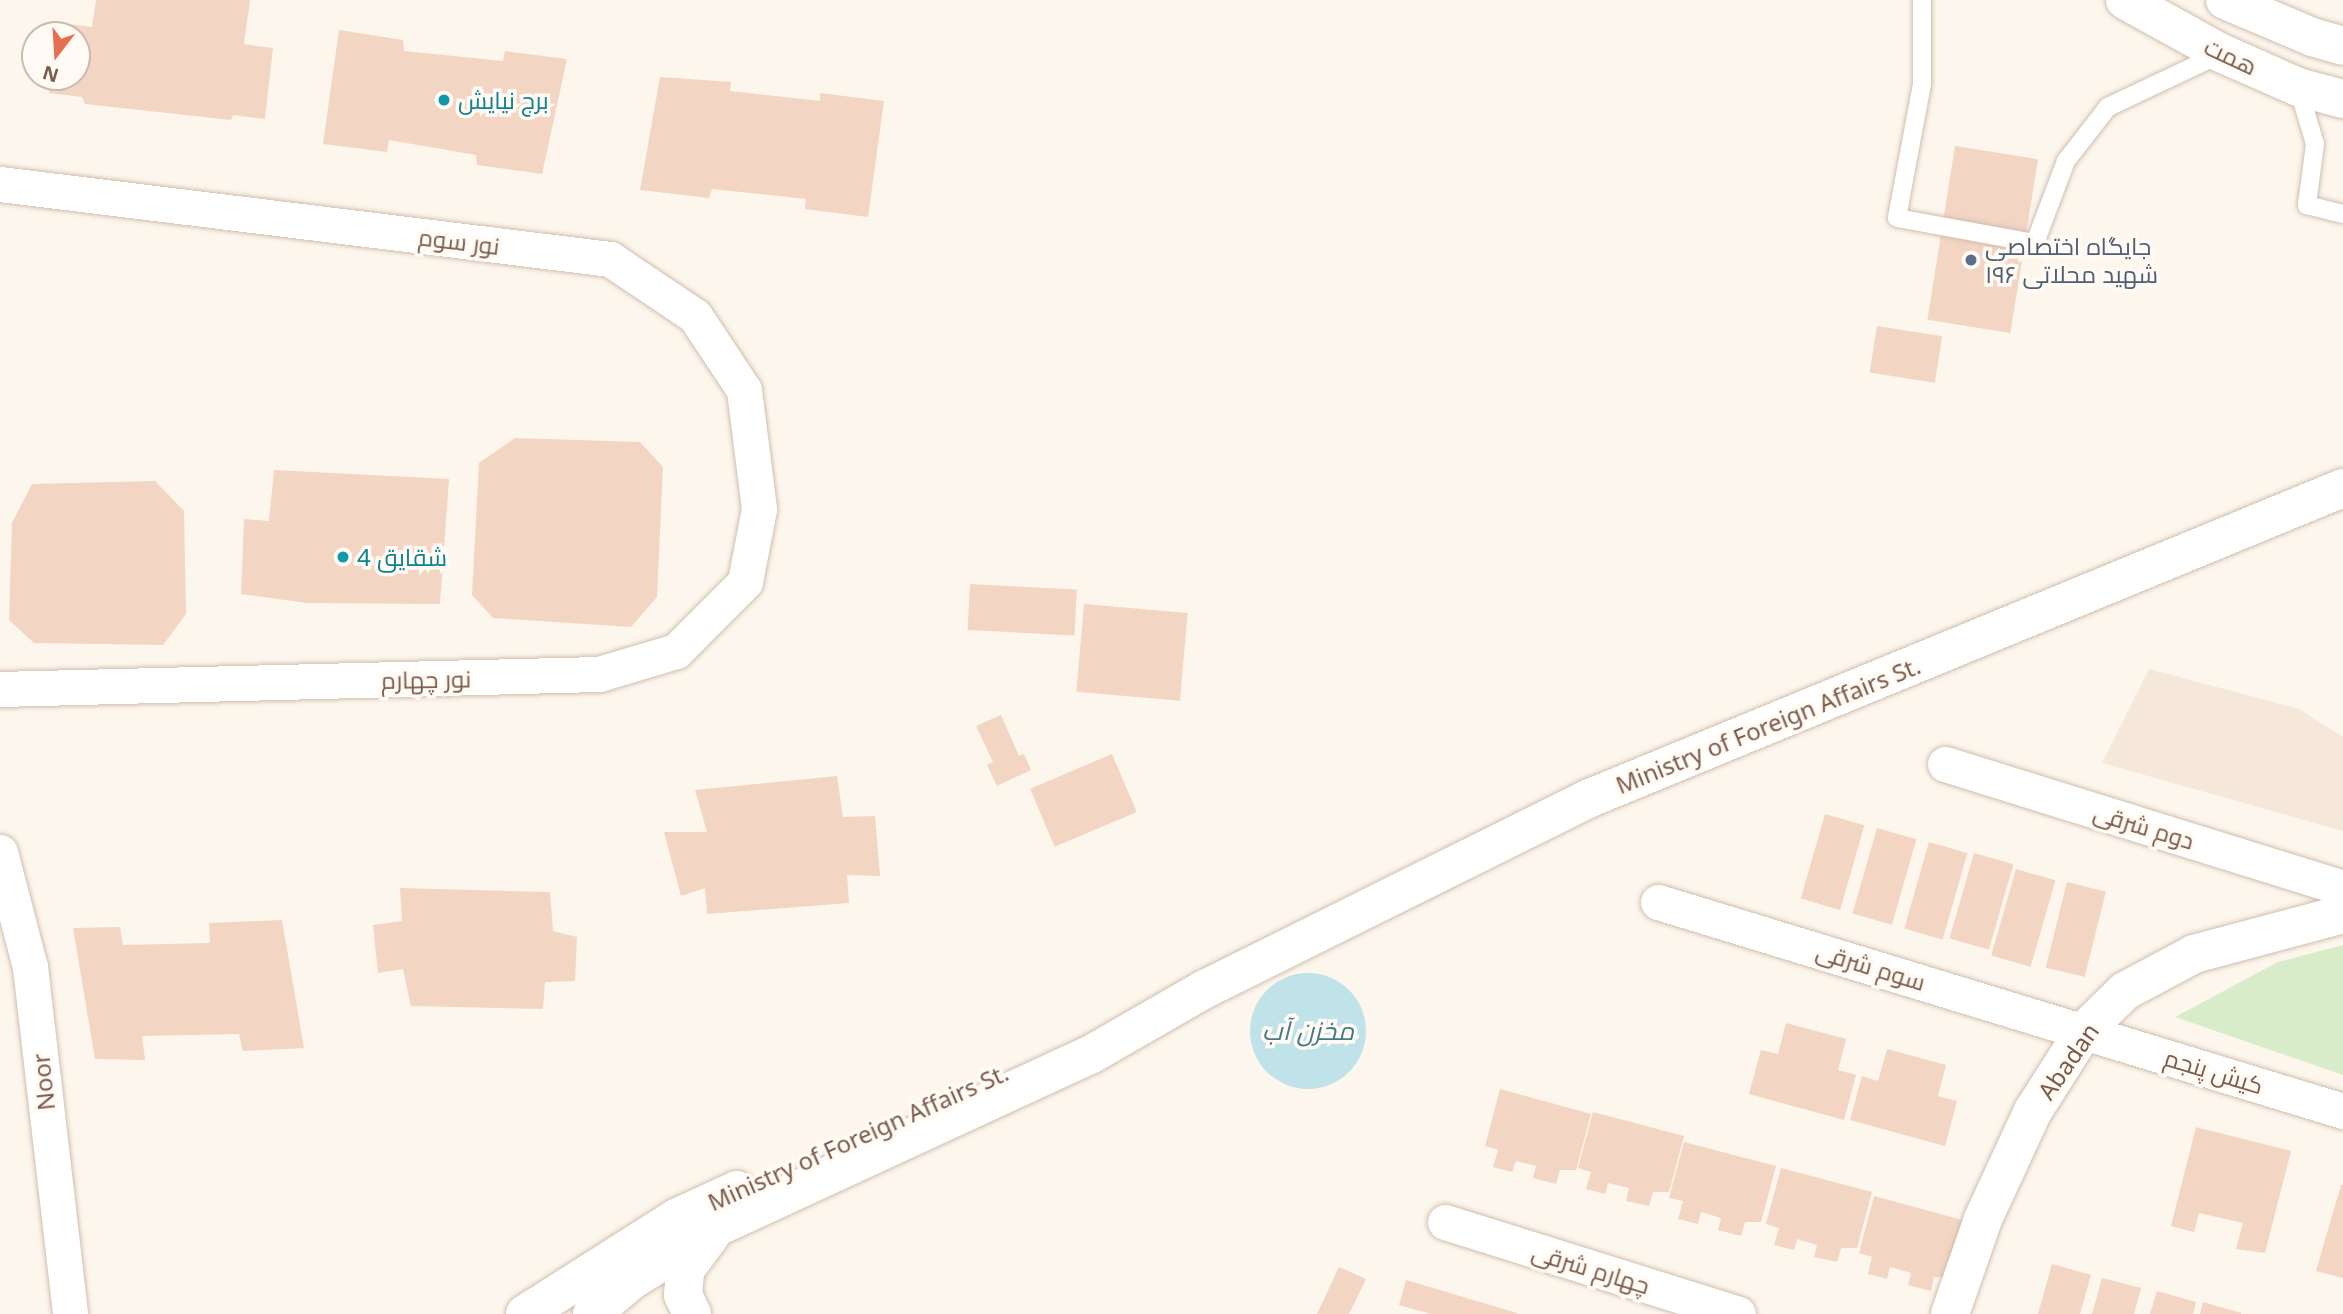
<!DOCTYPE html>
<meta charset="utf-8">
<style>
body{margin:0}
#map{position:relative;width:2343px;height:1314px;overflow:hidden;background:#fdf6ec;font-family:"Noto Sans",Cairo,sans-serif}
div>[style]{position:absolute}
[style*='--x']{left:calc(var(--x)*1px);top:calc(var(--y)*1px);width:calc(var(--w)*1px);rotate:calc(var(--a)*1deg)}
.residential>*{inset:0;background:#f5e8da}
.green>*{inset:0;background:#d8ecc9}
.water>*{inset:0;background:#bfe3e8}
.round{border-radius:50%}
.building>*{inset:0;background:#f3d5c3;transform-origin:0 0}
.roads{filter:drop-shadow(0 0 2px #d1beb0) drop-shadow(0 0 2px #d1beb0)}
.service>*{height:18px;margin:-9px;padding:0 9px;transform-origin:9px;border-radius:9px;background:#fff}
.minor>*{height:35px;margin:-17.5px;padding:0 17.5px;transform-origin:17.5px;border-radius:17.5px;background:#fff}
.secondary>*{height:38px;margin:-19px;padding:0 19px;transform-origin:19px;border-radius:19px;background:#fff}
.dots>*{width:19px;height:19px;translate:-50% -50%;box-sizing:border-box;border:4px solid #fffaf3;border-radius:50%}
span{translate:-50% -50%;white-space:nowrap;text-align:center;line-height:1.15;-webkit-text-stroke:7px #fffaf3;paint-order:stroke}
.street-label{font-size:24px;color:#7a5c4d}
.culture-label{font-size:24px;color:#0d838f}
.left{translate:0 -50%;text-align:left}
.service-label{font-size:24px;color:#4e5e75}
.water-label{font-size:26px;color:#437c86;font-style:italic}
.north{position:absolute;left:21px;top:21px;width:70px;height:70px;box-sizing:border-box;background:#fffaf3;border:2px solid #cabbb1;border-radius:50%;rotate:197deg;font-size:19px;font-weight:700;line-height:28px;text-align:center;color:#7a5c4d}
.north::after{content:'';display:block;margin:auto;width:24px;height:32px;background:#e76f51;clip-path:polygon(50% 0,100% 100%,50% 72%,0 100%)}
</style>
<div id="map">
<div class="residential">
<div style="clip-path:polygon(2149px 669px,2299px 709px,2343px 737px,2343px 831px,2102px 763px)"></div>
</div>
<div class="green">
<div style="clip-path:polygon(2343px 945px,2343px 1075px,2175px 1017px,2278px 962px)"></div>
</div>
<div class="water">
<div class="round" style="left:1250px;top:973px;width:116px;height:116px"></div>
</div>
<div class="building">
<div style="clip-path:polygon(96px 0,250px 0,244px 44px,273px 48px,265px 119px,233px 115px,231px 120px,85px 104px,82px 97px,49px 93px,51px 77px,77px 77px,77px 35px,58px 35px,59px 23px,92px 27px)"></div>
<div style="clip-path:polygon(339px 30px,403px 40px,404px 51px,503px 61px,505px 51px,567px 59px,542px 174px,477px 165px,476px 155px,389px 140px,387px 152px,323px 144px)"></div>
<div style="clip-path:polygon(660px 77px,731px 82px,730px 91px,820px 101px,820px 93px,884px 101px,868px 217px,805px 209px,806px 199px,712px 189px,709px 198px,640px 190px)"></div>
<div style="left:1955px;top:146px;width:84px;height:176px;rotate:9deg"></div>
<div style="left:1877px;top:326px;width:66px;height:47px;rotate:9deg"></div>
<div style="clip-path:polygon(515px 438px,640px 442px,663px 467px,657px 597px,631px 627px,493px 618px,472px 595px,479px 463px)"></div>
<div style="clip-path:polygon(274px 470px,449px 479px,440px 604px,307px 603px,241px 594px,244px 519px,269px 521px)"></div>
<div style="clip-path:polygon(155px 481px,184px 511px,186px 614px,163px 645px,34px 643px,9px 620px,12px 523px,32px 484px)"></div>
<div style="left:970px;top:584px;width:107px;height:46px;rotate:3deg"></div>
<div style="left:1084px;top:604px;width:104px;height:88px;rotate:5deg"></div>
<div style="clip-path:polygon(1001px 715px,1019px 756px,1024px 754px,1031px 770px,997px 786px,987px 765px,993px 762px,976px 726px)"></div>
<div style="left:1112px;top:754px;width:63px;height:89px;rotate:67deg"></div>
<div style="clip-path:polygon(837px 776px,843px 817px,875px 816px,880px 876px,847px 875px,849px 903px,707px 914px,705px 888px,681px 896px,664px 832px,707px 832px,695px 790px)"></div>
<div style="left:1825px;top:814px;width:41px;height:88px;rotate:16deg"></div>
<div style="left:1877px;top:828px;width:41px;height:89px;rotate:16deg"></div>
<div style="left:1929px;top:842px;width:40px;height:90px;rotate:16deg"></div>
<div style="left:1974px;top:853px;width:41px;height:89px;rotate:16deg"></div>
<div style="left:2016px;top:869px;width:41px;height:90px;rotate:16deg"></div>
<div style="left:2067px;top:882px;width:40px;height:88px;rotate:14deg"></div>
<div style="clip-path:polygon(400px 888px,550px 892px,553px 931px,577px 937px,575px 981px,545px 982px,543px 1009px,411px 1006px,403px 969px,378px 973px,373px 925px,402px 921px)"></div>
<div style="clip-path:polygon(282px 920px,304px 1048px,243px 1051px,239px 1034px,142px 1036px,145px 1060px,95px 1059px,73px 928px,120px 927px,123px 945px,210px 943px,209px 923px)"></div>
<div style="clip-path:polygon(1786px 1023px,1846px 1039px,1838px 1070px,1856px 1075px,1844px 1120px,1749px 1094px,1761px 1050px,1778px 1054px)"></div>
<div style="clip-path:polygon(1887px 1049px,1946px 1065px,1938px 1096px,1957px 1101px,1945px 1146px,1850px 1120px,1862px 1076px,1878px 1081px)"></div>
<div style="clip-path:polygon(1500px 1089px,1591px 1114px,1576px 1170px,1560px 1170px,1556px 1184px,1533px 1178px,1536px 1166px,1516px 1161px,1512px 1172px,1493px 1167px,1498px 1150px,1485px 1146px)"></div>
<div style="clip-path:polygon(1593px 1112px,1684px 1136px,1669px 1192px,1653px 1192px,1649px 1206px,1626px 1201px,1629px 1188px,1608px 1183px,1605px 1194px,1586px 1189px,1591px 1172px,1578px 1168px)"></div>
<div style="clip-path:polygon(2196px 1127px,2291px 1151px,2265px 1253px,2236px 1249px,2243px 1223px,2199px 1213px,2194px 1232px,2171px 1226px)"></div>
<div style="clip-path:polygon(1684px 1142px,1776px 1166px,1761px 1222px,1745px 1222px,1741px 1236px,1718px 1230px,1721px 1218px,1701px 1212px,1698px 1224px,1678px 1219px,1683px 1201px,1669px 1198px)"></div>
<div style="clip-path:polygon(1781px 1168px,1872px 1192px,1857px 1248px,1841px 1248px,1837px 1262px,1814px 1257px,1817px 1245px,1797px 1239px,1794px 1250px,1774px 1245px,1779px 1228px,1766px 1224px)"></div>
<div style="clip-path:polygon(2341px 1185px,2343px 1185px,2343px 1278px,2316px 1271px)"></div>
<div style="clip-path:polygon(1874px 1196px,1966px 1221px,1951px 1277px,1934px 1277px,1931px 1291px,1908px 1285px,1911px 1273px,1890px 1267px,1887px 1279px,1868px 1274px,1872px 1257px,1859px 1253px)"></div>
<div style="clip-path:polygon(2052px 1264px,2091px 1275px,2080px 1314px,2038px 1314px)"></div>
<div style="clip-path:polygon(1339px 1267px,1366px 1279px,1349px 1314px,1317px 1314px)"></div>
<div style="clip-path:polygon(2102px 1278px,2141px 1288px,2134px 1314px,2092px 1314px)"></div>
<div style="clip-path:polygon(1406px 1280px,1517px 1313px,1517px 1314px,1431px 1314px,1399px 1305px)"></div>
<div style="clip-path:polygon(2157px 1291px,2196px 1302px,2193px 1314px,2150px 1314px)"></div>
<div style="clip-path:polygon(2203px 1302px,2241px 1313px,2241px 1314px,2200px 1314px)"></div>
</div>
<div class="roads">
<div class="service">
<div style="--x:1922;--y:0;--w:84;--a:90"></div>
<div style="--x:1922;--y:84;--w:136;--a:100.6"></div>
<div style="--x:1897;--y:218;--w:140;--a:10.3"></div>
<div style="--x:2035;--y:243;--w:88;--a:-69.3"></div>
<div style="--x:2066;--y:161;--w:68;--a:-52.1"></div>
<div style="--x:2108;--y:107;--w:124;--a:-25.3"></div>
<div style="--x:2298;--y:87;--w:59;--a:73.4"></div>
<div style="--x:2315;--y:144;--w:62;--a:97.5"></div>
<div style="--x:2307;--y:205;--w:37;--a:14"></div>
</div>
<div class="minor">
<div style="--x:0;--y:184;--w:615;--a:7.01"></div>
<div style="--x:610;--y:259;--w:102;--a:33.8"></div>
<div style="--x:695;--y:316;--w:89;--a:56.5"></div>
<div style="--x:744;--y:390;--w:120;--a:82.8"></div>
<div style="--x:759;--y:509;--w:74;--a:100.9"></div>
<div style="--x:745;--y:582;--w:98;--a:135"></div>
<div style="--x:676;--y:651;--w:80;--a:163.4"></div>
<div style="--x:599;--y:674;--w:599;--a:178.57"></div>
<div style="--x:1945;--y:764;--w:417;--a:17.3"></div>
<div style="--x:0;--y:852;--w:119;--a:75.4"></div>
<div style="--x:30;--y:967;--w:349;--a:83.4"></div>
<div style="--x:1658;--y:902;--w:716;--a:16.97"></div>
<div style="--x:1445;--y:1222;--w:307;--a:17.4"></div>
</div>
<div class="secondary">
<div style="--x:2125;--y:0;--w:110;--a:28.9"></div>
<div style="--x:2221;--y:53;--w:84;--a:23.8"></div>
<div style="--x:2298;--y:87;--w:47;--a:14.9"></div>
<div style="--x:2225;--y:0;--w:95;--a:23"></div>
<div style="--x:2312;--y:37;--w:32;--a:16"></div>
<div style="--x:525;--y:1314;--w:179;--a:-32.4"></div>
<div style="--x:676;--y:1218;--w:67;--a:-24.7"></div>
<div style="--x:592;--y:1314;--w:52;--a:-40.4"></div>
<div style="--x:632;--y:1280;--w:100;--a:-31.9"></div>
<div style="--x:717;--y:1227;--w:411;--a:-24.8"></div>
<div style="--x:1090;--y:1055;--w:133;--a:-29.9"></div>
<div style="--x:1205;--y:989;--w:430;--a:-26.4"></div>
<div style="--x:1590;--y:798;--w:814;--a:-22.38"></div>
<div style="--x:692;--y:1314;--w:21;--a:-115"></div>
<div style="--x:683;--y:1295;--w:25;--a:-85"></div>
<div style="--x:685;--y:1270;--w:44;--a:-53.4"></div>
<div style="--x:1950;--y:1314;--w:101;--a:-70.8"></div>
<div style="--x:1983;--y:1219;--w:119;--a:-65.2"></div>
<div style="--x:2033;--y:1111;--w:95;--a:-57.5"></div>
<div style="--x:2084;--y:1031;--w:57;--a:-44.3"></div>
<div style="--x:2125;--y:991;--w:78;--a:-28.2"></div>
<div style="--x:2194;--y:954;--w:154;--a:-15"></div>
</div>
</div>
<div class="dots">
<div style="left:444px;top:100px;background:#0f9aa8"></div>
<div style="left:1971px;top:260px;background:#5c6f8a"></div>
<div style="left:343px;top:557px;background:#0f9aa8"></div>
</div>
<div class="street-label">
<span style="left:2231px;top:56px;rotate:25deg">همت</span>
<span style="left:459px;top:241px;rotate:7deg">نور سوم</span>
<span style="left:426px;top:679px;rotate:-1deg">نور چهارم</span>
<span style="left:1768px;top:725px;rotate:-22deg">Ministry of Foreign Affairs St.</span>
<span style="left:2144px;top:826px;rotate:17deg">دوم شرقی</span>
<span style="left:1871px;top:966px;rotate:17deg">سوم شرقی</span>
<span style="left:2068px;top:1061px;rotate:-55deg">Abadan</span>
<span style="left:2214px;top:1071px;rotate:17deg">کیش پنجم</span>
<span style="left:43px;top:1082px;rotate:-96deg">Noor</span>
<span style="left:858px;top:1137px;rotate:-24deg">Ministry of Foreign Affairs St.</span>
<span style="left:1591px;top:1268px;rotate:17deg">چهارم شرقی</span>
</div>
<div class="culture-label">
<span class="left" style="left:458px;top:100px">برج نیایش</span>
<span class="left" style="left:357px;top:557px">شقایق 4</span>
</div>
<div class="service-label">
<span class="left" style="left:1985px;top:260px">جایگاه اختصاصی<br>۱۹۶ شهید محلاتی</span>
</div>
<div class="water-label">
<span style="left:1308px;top:1031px">مخزن آب</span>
</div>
<div class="north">N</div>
</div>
